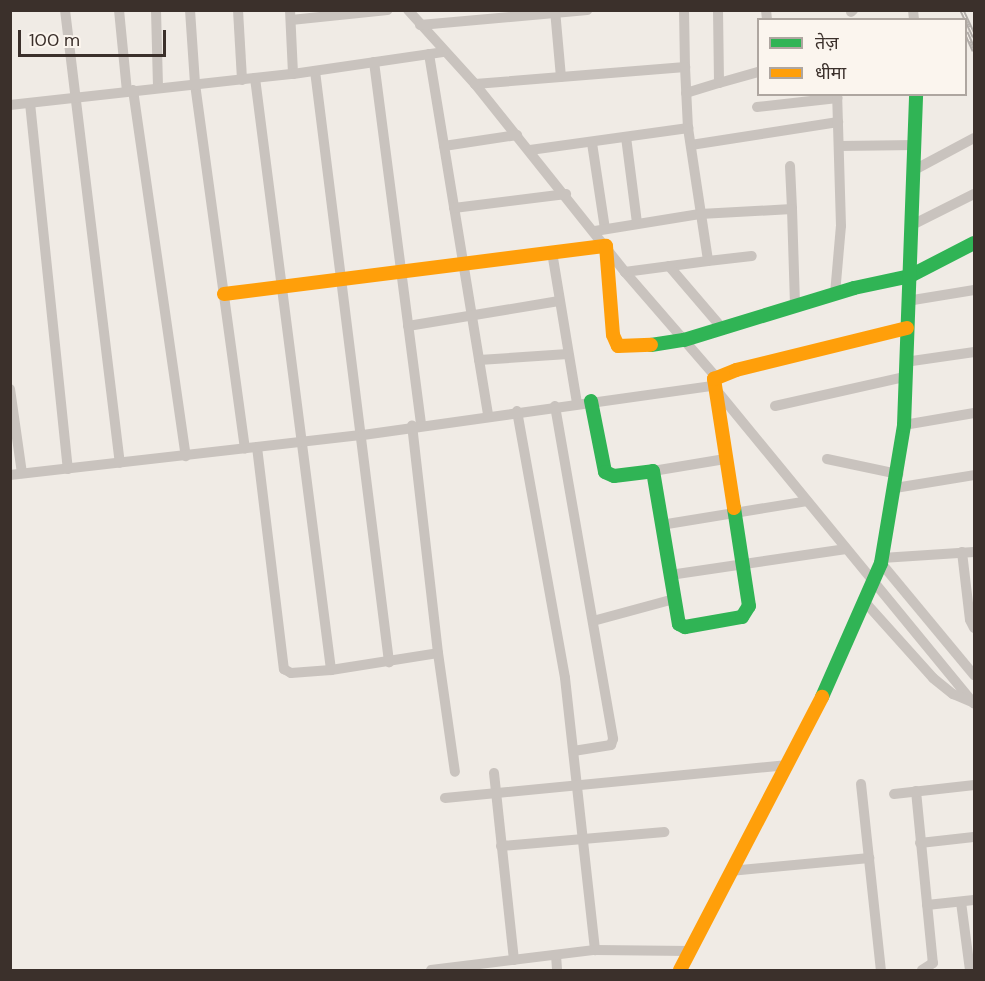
<!DOCTYPE html>
<meta charset="utf-8">
<style>
body{margin:0}
#map{position:relative;width:985px;height:981px;overflow:hidden;background:#f0ebe5;font-family:"DM Sans","Noto Sans Devanagari",sans-serif}
div>[style]{position:absolute}
[style*='--x']{left:calc(var(--x)*1px);top:calc(var(--y)*1px);width:calc(var(--w)*1px);rotate:calc(var(--a)*1deg)}
.street>*{height:10px;margin:-5px;padding:0 5px;transform-origin:5px;border-radius:5px;background:#c9c3be}
.fast>*{height:14px;margin:-7px;padding:0 7px;transform-origin:7px;border-radius:7px;background:#30b455}
.slow>*{height:14px;margin:-7px;padding:0 7px;transform-origin:7px;border-radius:7px;background:#ff9f0a}
.rail>*{height:5px;margin-top:-2.5px;transform-origin:0;background:repeating-linear-gradient(90deg,#fbf5ee 0 9px,#b1aca8 0 18px);box-sizing:border-box;border-block:2px solid #b1aca8}
span{translate:-50% -50%;white-space:nowrap;text-align:center;line-height:1.15;-webkit-text-stroke:6px #fbf5ee;paint-order:stroke}
.frame{position:absolute;inset:0;border:12px solid #3b302b;pointer-events:none}
.legend{position:absolute;left:757px;top:18px;width:210px;height:78px;box-sizing:border-box;background:#fbf5ee;border:2px solid #aea6a0;margin:0;padding:8px 10px;list-style:none;font-size:18px;color:#3b302b}
.legend li{display:flex;align-items:center;gap:12px;height:30px}
.legend b{width:30px;border:2px solid #aea6a0}
.scale{position:absolute;left:18px;top:30px;width:148px;height:27px;box-sizing:border-box;border:3px solid #3b302b;border-top:0;padding-left:8px;font-size:18px;line-height:21px;white-space:nowrap;color:#3b302b;-webkit-text-stroke:4px #fbf5ee;paint-order:stroke}
</style>
<div id="map">
<div class="street">
<div style="--x:65;--y:10;--w:456;--a:83.1"></div>
<div style="--x:119;--y:10;--w:81;--a:84.4"></div>
<div style="--x:156;--y:10;--w:78;--a:88.5"></div>
<div style="--x:190;--y:10;--w:74;--a:86.1"></div>
<div style="--x:195;--y:84;--w:368;--a:82.2"></div>
<div style="--x:238;--y:10;--w:70;--a:86.7"></div>
<div style="--x:290;--y:10;--w:64;--a:87.3"></div>
<div style="--x:408;--y:10;--w:100;--a:47.8"></div>
<div style="--x:475;--y:84;--w:241;--a:51.4"></div>
<div style="--x:625;--y:272;--w:139;--a:49.1"></div>
<div style="--x:555;--y:10;--w:67;--a:84.9"></div>
<div style="--x:684;--y:10;--w:57;--a:89"></div>
<div style="--x:718;--y:10;--w:73;--a:89.2"></div>
<div style="--x:719;--y:83;--w:41;--a:-15.8"></div>
<div style="--x:766;--y:10;--w:10;--a:84"></div>
<div style="--x:913;--y:10;--w:10;--a:84"></div>
<div style="--x:851;--y:12;--w:3;--a:-45"></div>
<div style="--x:291;--y:20;--w:97;--a:-5.9"></div>
<div style="--x:420;--y:25;--w:168;--a:-5.1"></div>
<div style="--x:429;--y:54;--w:366;--a:80.7"></div>
<div style="--x:374;--y:62;--w:365;--a:82.6"></div>
<div style="--x:315;--y:71;--w:596;--a:82.86"></div>
<div style="--x:255;--y:78;--w:597;--a:82.68"></div>
<div style="--x:475;--y:84;--w:211;--a:-4.6"></div>
<div style="--x:685;--y:67;--w:61;--a:87.2"></div>
<div style="--x:133;--y:90;--w:370;--a:81.8"></div>
<div style="--x:686;--y:93;--w:34;--a:-17"></div>
<div style="--x:30;--y:103;--w:368;--a:84.1"></div>
<div style="--x:10;--y:105;--w:285;--a:-6.3"></div>
<div style="--x:293;--y:74;--w:153;--a:-8.3"></div>
<div style="--x:757;--y:107;--w:81;--a:-6.4"></div>
<div style="--x:626;--y:137;--w:87;--a:82.7"></div>
<div style="--x:592;--y:143;--w:87;--a:81.4"></div>
<div style="--x:691;--y:145;--w:149;--a:-8.9"></div>
<div style="--x:444;--y:146;--w:74;--a:-8.6"></div>
<div style="--x:839;--y:146;--w:77;--a:-0.7"></div>
<div style="--x:530;--y:150;--w:160;--a:-7.9"></div>
<div style="--x:688;--y:128;--w:134;--a:81.4"></div>
<div style="--x:708;--y:261;--w:84;--a:172.5"></div>
<div style="--x:790;--y:166;--w:43;--a:87.3"></div>
<div style="--x:916;--y:169;--w:66;--a:-28.1"></div>
<div style="--x:454;--y:208;--w:113;--a:-7.1"></div>
<div style="--x:914;--y:224;--w:67;--a:-26.6"></div>
<div style="--x:595;--y:231;--w:106;--a:-9.2"></div>
<div style="--x:700;--y:214;--w:92;--a:-3.1"></div>
<div style="--x:792;--y:209;--w:96;--a:88.2"></div>
<div style="--x:552;--y:252;--w:153;--a:80.6"></div>
<div style="--x:708;--y:261;--w:44;--a:-6.5"></div>
<div style="--x:669;--y:266;--w:82;--a:49.5"></div>
<div style="--x:835;--y:294;--w:68;--a:-85"></div>
<div style="--x:841;--y:226;--w:132;--a:-91.7"></div>
<div style="--x:907;--y:301;--w:68;--a:-9.3"></div>
<div style="--x:408;--y:326;--w:153;--a:-9.4"></div>
<div style="--x:479;--y:360;--w:89;--a:-3.9"></div>
<div style="--x:905;--y:362;--w:70;--a:-8.2"></div>
<div style="--x:10;--y:389;--w:85;--a:81.9"></div>
<div style="--x:555;--y:406;--w:338;--a:80.1"></div>
<div style="--x:613;--y:739;--w:6;--a:108"></div>
<div style="--x:611;--y:745;--w:38;--a:171"></div>
<div style="--x:775;--y:406;--w:133;--a:-12.6"></div>
<div style="--x:517;--y:411;--w:271;--a:79.8"></div>
<div style="--x:565;--y:678;--w:274;--a:83.7"></div>
<div style="--x:904;--y:425;--w:71;--a:-9.7"></div>
<div style="--x:257;--y:447;--w:224;--a:83.1"></div>
<div style="--x:284;--y:669;--w:8;--a:30"></div>
<div style="--x:291;--y:673;--w:40;--a:-4.3"></div>
<div style="--x:331;--y:670;--w:108;--a:-9"></div>
<div style="--x:438;--y:653;--w:229;--a:-96.5"></div>
<div style="--x:827;--y:459;--w:73;--a:11.9"></div>
<div style="--x:653;--y:471;--w:73;--a:-9.5"></div>
<div style="--x:10;--y:475;--w:355;--a:-6.5"></div>
<div style="--x:363;--y:435;--w:353;--a:-8"></div>
<div style="--x:713;--y:386;--w:411;--a:50.6"></div>
<div style="--x:895;--y:488;--w:80;--a:-9.3"></div>
<div style="--x:661;--y:525;--w:148;--a:-9.3"></div>
<div style="--x:962;--y:552;--w:68;--a:83.3"></div>
<div style="--x:970;--y:620;--w:9;--a:63"></div>
<div style="--x:882;--y:558;--w:92;--a:-3.7"></div>
<div style="--x:881;--y:563;--w:146;--a:50.3"></div>
<div style="--x:670;--y:575;--w:178;--a:-8.4"></div>
<div style="--x:864;--y:601;--w:103;--a:48.1"></div>
<div style="--x:933;--y:678;--w:26;--a:39"></div>
<div style="--x:953;--y:694;--w:21;--a:23"></div>
<div style="--x:593;--y:621;--w:84;--a:-15.2"></div>
<div style="--x:438;--y:653;--w:120;--a:81.9"></div>
<div style="--x:494;--y:773;--w:188;--a:83.9"></div>
<div style="--x:861;--y:784;--w:187;--a:83.9"></div>
<div style="--x:916;--y:791;--w:173;--a:84.4"></div>
<div style="--x:933;--y:963;--w:13;--a:148"></div>
<div style="--x:894;--y:794;--w:81;--a:-6.4"></div>
<div style="--x:445;--y:798;--w:342;--a:-5.5"></div>
<div style="--x:920;--y:843;--w:54;--a:-6.3"></div>
<div style="--x:501;--y:846;--w:164;--a:-4.9"></div>
<div style="--x:730;--y:871;--w:140;--a:-5.3"></div>
<div style="--x:961;--y:902;--w:69;--a:82.5"></div>
<div style="--x:927;--y:905;--w:47;--a:-6.1"></div>
<div style="--x:556;--y:955;--w:15;--a:86"></div>
<div style="--x:431;--y:970;--w:165;--a:-7"></div>
<div style="--x:595;--y:950;--w:95;--a:0.6"></div>
</div>
<div class="fast">
<div style="--x:651;--y:345;--w:33;--a:-9"></div>
<div style="--x:684;--y:340;--w:178;--a:-17"></div>
<div style="--x:854;--y:288;--w:57;--a:-12.1"></div>
<div style="--x:910;--y:276;--w:72;--a:-27.3"></div>
<div style="--x:591;--y:401;--w:72;--a:78.8"></div>
<div style="--x:605;--y:472;--w:10;--a:24"></div>
<div style="--x:614;--y:476;--w:39;--a:-7"></div>
<div style="--x:653;--y:471;--w:155;--a:80.4"></div>
<div style="--x:679;--y:624;--w:7;--a:27"></div>
<div style="--x:685;--y:627;--w:58;--a:-10"></div>
<div style="--x:742;--y:617;--w:13;--a:-58"></div>
<div style="--x:749;--y:606;--w:99;--a:-98.7"></div>
<div style="--x:822;--y:697;--w:146;--a:-66.2"></div>
<div style="--x:881;--y:563;--w:140;--a:-80.5"></div>
<div style="--x:904;--y:425;--w:331;--a:-87.9"></div>
</div>
<div class="slow">
<div style="--x:224;--y:294;--w:385;--a:-7.2"></div>
<div style="--x:606;--y:246;--w:89;--a:85.5"></div>
<div style="--x:613;--y:335;--w:12;--a:66"></div>
<div style="--x:618;--y:346;--w:33;--a:-2"></div>
<div style="--x:734;--y:508;--w:131;--a:-98.8"></div>
<div style="--x:714;--y:379;--w:24;--a:-22"></div>
<div style="--x:736;--y:370;--w:176;--a:-13.8"></div>
<div style="--x:680;--y:970;--w:308;--a:-62.5"></div>
</div>
<div class="rail">
<div style="--x:962;--y:10;--w:29;--a:65"></div>
<div style="--x:966;--y:32;--w:20;--a:66"></div>
</div>
<div class="frame"></div>
<ul class="legend">
<li><b style="height:8px;background:#30b455"></b>तेज़</li>
<li><b style="height:8px;background:#ff9f0a"></b>धीमा</li>
</ul>
<div class="scale">100 m</div>
</div>
